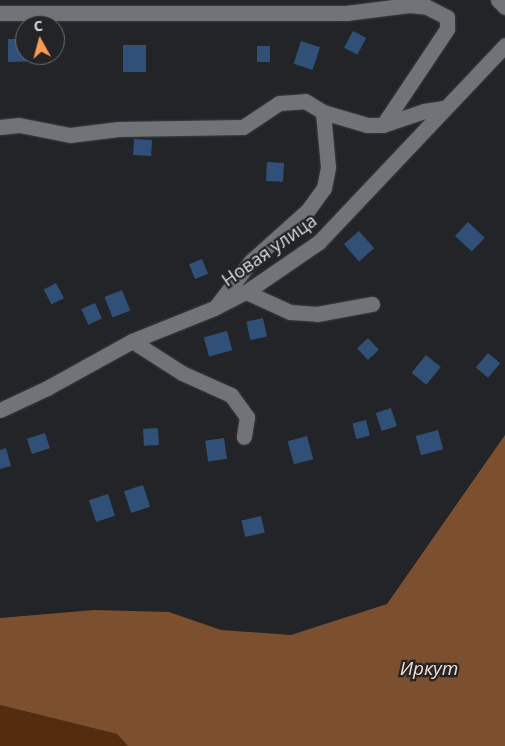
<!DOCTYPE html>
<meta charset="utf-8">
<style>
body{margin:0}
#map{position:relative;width:505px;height:746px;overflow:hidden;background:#222427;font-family:"Open Sans",sans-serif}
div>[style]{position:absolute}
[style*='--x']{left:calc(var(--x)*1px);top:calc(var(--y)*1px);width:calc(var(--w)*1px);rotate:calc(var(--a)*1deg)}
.green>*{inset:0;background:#532d0e}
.water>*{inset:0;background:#7c502f}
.building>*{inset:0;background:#315078;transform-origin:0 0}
.roads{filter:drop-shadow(0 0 1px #3d3f41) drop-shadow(0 0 1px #3d3f41)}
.minor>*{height:15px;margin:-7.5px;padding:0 7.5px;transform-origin:7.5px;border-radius:7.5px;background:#707377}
span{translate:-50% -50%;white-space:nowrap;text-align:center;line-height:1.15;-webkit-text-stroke:4.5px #222427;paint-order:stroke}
.street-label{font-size:18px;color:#dadcde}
.water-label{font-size:19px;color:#f9dbc7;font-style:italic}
.north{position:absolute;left:15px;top:15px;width:50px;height:50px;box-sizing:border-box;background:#222427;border:1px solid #6c6e70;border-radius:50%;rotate:353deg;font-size:14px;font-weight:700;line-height:20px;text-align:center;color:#dadcde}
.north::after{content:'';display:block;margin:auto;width:18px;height:22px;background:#fc9d53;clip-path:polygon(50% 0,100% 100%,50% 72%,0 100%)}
</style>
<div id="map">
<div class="green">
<div style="clip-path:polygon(0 705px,117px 734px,128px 746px,0 746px)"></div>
</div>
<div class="water">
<div style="clip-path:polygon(505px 435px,505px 746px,128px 746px,117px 734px,0 705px,0 618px,94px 610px,169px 612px,221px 630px,291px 635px,387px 604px)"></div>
</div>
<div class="building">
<div style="left:353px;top:31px;width:15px;height:19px;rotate:28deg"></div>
<div style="clip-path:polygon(8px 39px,25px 39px,25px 55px,43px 55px,43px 61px,8px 62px)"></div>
<div style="left:301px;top:41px;width:20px;height:24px;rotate:18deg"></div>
<div style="left:123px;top:45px;width:23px;height:27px"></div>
<div style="left:270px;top:46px;width:16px;height:13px;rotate:90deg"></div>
<div style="left:134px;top:139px;width:18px;height:16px;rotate:3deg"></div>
<div style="left:267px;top:162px;width:17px;height:19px;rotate:3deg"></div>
<div style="left:468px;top:222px;width:23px;height:19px;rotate:43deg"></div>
<div style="left:359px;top:231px;width:23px;height:20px;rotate:49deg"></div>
<div style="left:202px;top:259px;width:16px;height:14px;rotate:68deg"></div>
<div style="left:56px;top:283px;width:17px;height:14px;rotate:62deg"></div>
<div style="left:122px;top:290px;width:22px;height:19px;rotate:68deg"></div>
<div style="left:95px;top:303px;width:17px;height:15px;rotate:66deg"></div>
<div style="left:263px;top:318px;width:19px;height:17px;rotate:78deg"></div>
<div style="left:227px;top:331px;width:20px;height:24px;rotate:75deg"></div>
<div style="left:368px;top:338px;width:16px;height:15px;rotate:47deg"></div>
<div style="left:488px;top:353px;width:16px;height:19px;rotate:40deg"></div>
<div style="left:426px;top:355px;width:19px;height:23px;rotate:39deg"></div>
<div style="left:391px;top:408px;width:19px;height:16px;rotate:72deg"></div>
<div style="left:366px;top:420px;width:16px;height:14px;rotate:76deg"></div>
<div style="left:158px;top:428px;width:17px;height:15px;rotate:87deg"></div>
<div style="left:438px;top:430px;width:20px;height:23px;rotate:75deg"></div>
<div style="left:45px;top:433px;width:16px;height:19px;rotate:72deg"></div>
<div style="left:307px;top:436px;width:24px;height:20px;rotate:75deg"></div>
<div style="left:224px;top:438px;width:21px;height:19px;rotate:82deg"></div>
<div style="clip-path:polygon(6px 448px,11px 466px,0 469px,0 450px)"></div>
<div style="left:143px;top:485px;width:23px;height:20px;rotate:72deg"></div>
<div style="left:108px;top:494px;width:23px;height:20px;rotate:72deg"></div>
<div style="left:261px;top:516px;width:17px;height:20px;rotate:77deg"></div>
</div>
<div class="roads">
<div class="minor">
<div style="--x:498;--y:0;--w:10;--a:45"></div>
<div style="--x:0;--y:13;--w:346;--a:0"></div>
<div style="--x:346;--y:13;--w:64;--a:-7.2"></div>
<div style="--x:409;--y:5;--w:18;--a:6"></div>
<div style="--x:427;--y:7;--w:22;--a:27"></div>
<div style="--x:447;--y:17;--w:12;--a:90"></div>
<div style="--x:447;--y:29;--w:115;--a:123.7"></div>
<div style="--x:0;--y:127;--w:19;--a:-6"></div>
<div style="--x:19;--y:125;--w:52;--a:11.1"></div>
<div style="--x:70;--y:135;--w:49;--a:-7"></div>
<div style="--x:119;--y:129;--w:124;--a:-0.9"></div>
<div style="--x:243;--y:127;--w:43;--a:-33.7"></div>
<div style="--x:279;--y:103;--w:26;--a:-4"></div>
<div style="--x:305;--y:101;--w:21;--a:31"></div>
<div style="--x:323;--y:112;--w:46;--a:16.5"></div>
<div style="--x:367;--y:125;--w:16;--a:0"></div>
<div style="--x:383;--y:125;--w:43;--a:-18.9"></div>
<div style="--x:424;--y:111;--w:20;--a:-9"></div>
<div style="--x:246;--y:292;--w:48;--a:24.4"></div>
<div style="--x:290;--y:312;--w:27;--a:4"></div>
<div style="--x:317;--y:314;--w:56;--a:-10.3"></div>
<div style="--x:217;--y:305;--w:56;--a:-52.3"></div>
<div style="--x:251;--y:261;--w:76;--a:-41.8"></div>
<div style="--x:308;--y:210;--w:27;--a:-54"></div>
<div style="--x:324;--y:188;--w:21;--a:-79"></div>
<div style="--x:328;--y:167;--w:55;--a:-95.2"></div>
<div style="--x:132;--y:341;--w:59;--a:32.6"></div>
<div style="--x:182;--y:373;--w:54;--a:24.2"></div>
<div style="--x:231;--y:395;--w:27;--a:54"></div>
<div style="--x:247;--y:417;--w:20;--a:99"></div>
<div style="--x:0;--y:410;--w:52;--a:-25.1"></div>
<div style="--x:47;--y:388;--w:97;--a:-28.9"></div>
<div style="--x:132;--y:341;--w:88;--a:-21.9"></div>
<div style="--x:214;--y:308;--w:36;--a:-27"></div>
<div style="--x:246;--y:292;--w:88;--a:-34.4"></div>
<div style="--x:319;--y:242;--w:271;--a:-46.6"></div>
</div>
</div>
<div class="street-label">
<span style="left:269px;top:250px;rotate:-35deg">Новая улица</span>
</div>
<div class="water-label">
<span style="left:429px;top:669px">Иркут</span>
</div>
<div class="north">С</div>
</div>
